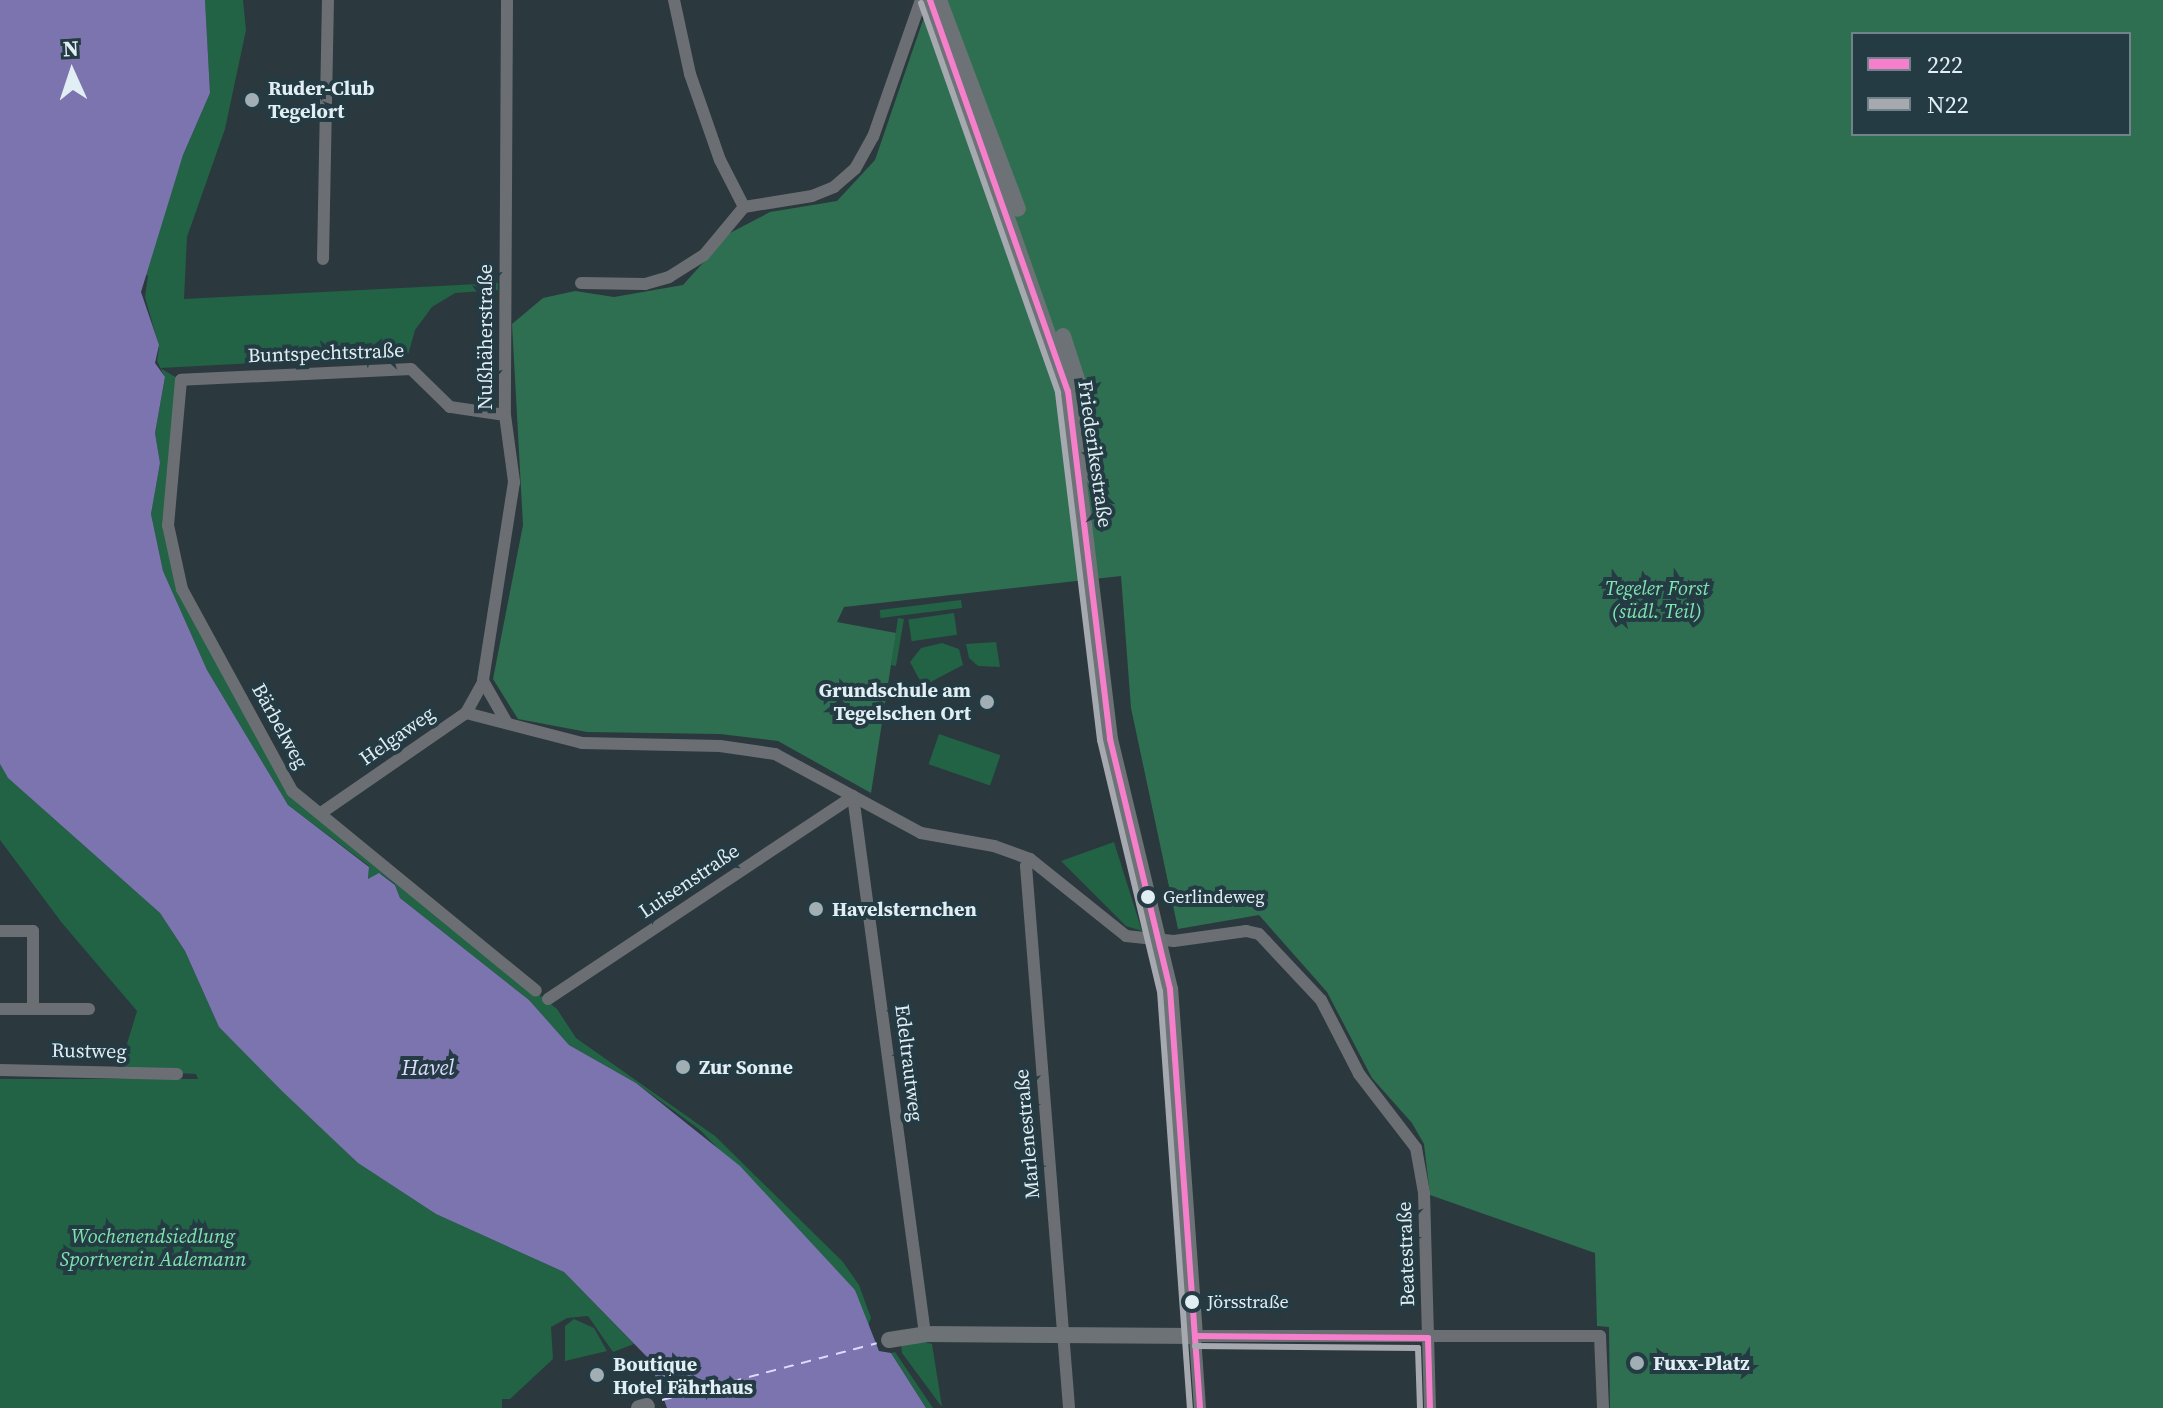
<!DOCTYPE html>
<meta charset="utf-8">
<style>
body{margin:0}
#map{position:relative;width:2163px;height:1408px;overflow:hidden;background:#2b383d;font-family:"Source Serif 4",serif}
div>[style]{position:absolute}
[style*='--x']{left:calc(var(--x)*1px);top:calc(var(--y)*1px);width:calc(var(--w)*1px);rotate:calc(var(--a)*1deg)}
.green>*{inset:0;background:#226245;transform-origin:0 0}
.forest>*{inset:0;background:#2e6f51}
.water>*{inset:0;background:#7b74ae}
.ferry>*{height:2px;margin-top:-1px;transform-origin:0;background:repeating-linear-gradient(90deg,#dedaff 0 10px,transparent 0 18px)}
.street>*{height:12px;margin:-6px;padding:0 6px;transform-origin:6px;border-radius:6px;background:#6b6f73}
.secondary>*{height:16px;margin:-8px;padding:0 8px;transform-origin:8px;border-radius:8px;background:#6c7275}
.bus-1>*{height:6px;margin:-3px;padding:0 3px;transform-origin:3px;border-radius:3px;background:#f67fcc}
.bus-2>*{height:6px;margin:-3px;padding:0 3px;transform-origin:3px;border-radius:3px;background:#a7a9b0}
.dots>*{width:22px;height:22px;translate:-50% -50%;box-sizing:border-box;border:4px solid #243b44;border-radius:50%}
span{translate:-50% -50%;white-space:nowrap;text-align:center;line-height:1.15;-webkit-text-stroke:8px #243b44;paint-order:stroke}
.bus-label{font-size:18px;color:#e1eef4}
.left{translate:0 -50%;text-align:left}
.poi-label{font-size:20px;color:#e1eef4;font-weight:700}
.right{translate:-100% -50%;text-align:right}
.street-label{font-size:20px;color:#e1eef4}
.park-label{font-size:20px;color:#7fe5af;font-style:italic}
.water-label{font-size:22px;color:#dedaff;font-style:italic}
.legend{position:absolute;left:1851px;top:32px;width:280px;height:104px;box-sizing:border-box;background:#243b44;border:2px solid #70838a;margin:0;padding:10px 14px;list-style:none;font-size:24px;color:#e1eef4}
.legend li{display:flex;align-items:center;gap:16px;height:40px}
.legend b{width:40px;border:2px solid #70838a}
.north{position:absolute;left:32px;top:32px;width:80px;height:80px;-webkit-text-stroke:6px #243b44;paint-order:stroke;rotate:357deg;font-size:22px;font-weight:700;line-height:32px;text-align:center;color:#e1eef4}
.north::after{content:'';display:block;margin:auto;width:28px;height:36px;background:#e1eef4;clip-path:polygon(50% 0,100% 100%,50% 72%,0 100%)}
</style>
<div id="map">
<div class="green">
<div style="clip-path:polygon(205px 0,243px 0,246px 30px,225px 129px,187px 237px,184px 299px,498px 283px,498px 290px,455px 293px,432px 307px,415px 330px,408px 355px,160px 368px,179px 379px,170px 467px,173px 567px,291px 792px,557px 1009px,576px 1038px,715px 1136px,843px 1262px,859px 1285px,871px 1318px,867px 1328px,855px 1290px,700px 1130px,636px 1083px,569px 1045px,529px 1000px,400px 898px,395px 884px,381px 874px,368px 879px,369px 866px,288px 805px,207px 670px,163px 571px,151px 514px,160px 463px,155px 433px,165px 378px,157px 361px,159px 347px,145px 297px,148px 275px,144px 276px,183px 155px,210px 93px)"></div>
<div style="left:961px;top:600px;width:8px;height:82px;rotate:83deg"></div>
<div style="left:954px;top:613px;width:22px;height:46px;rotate:82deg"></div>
<div style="clip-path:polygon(898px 618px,904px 619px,896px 666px,891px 665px)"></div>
<div style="clip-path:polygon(996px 642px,1000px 667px,978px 666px,969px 658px,966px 644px)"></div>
<div style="clip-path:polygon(942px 643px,959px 649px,963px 665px,923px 686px,910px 662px,921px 648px)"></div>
<div style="left:939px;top:734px;width:65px;height:32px;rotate:19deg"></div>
<div style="clip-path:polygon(0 764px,8px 778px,160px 913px,185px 951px,219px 1027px,358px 1163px,436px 1214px,564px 1272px,634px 1344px,613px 1352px,588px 1316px,567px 1318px,551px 1327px,553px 1359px,510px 1399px,502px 1399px,502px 1408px,0 1408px,0 1079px,198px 1079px,196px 1074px,119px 1070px,137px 1011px,62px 923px,0 840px)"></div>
<div style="clip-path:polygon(1114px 842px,1142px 931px,1126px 926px,1061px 861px)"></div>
<div style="clip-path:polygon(574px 1319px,594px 1328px,607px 1351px,565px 1361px,565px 1326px)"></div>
<div style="clip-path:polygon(925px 1342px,932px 1344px,942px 1407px,902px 1353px,901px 1344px)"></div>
<div style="clip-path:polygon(895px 1352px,933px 1408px,926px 1408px,891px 1353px)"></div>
</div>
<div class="forest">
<div style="clip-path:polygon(evenodd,937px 0,2163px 0,2163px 1408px,1610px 1408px,1609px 1327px,1597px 1326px,1595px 1253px,1430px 1195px,1424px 1144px,1412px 1123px,1372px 1078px,1327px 992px,1259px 915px,1178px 929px,1131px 708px,1121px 576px,844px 607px,837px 622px,896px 633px,871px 793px,778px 741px,720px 734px,587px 732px,518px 719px,493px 679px,523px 525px,512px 324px,543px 298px,575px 291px,614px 297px,683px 285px,730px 233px,770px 212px,837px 201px,875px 160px,923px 20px,937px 0,1853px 34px,2129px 34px,2129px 134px,1853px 134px,1853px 34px)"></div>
</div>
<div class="water">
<div style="clip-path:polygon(0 0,205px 0,210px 93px,183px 155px,141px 292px,159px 345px,155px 363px,165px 377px,155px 433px,160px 463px,151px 514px,163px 571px,207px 670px,288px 805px,369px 867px,368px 879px,379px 873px,395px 885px,400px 898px,529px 1000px,569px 1045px,636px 1083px,740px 1166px,855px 1290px,879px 1351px,891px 1353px,926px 1408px,667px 1408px,649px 1359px,564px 1272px,436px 1214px,358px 1163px,282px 1091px,219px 1027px,185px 951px,160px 913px,8px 778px,0 764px)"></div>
</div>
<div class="ferry">
<div style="--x:662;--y:1400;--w:222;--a:-14.8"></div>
</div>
<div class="street">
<div style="--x:507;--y:0;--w:415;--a:90.3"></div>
<div style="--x:505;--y:415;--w:68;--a:82.3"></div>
<div style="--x:514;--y:482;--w:201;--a:98.9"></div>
<div style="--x:483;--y:681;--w:48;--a:60.3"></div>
<div style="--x:674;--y:0;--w:76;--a:77.8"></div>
<div style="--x:690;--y:74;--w:91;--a:70.8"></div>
<div style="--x:720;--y:160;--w:53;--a:62.9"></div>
<div style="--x:744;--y:207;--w:69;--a:-9.2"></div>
<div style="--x:812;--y:196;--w:24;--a:-22"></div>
<div style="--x:834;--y:187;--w:28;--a:-41"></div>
<div style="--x:855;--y:169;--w:37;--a:-61"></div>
<div style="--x:873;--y:137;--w:145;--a:-70.7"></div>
<div style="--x:323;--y:259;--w:259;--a:-88.9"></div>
<div style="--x:581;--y:283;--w:64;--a:0.9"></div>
<div style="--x:645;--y:284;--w:25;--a:-16"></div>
<div style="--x:669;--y:277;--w:41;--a:-32.2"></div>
<div style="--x:704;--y:255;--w:62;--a:-50.2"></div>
<div style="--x:505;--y:415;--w:56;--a:-171.7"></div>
<div style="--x:450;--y:407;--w:54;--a:-135.7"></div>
<div style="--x:411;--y:369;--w:230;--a:177.3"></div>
<div style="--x:181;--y:380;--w:146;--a:95.1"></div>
<div style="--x:168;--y:525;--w:66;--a:77.7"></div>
<div style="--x:182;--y:589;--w:230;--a:61.4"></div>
<div style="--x:292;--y:791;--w:315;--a:39.3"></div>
<div style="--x:466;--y:713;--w:120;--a:14.5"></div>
<div style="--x:582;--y:743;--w:138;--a:1.2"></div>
<div style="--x:720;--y:746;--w:56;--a:8.3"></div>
<div style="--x:775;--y:754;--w:166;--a:28.4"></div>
<div style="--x:921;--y:833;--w:74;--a:10.1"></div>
<div style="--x:994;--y:846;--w:38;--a:20"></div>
<div style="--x:1030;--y:859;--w:123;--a:38.7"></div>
<div style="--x:1126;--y:936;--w:48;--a:5.9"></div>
<div style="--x:1174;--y:941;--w:73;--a:-7.9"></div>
<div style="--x:1246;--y:931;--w:13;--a:13"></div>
<div style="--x:1259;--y:934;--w:91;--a:46.8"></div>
<div style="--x:1321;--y:1000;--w:83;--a:62.8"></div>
<div style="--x:1359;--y:1074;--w:93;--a:52.4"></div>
<div style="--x:1416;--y:1148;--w:46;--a:79.9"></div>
<div style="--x:1424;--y:1193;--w:215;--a:88.4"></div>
<div style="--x:853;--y:796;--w:543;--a:82.38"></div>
<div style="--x:321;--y:813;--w:176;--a:-34.6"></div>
<div style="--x:466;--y:713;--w:33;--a:-61"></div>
<div style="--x:1030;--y:859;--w:8;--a:120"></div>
<div style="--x:1026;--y:866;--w:544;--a:85.46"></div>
<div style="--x:0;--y:931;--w:33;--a:0"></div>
<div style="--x:33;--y:931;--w:78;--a:90"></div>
<div style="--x:548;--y:999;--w:366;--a:-33.6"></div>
<div style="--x:0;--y:1009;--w:89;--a:0"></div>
<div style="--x:0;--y:1070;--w:177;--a:1.3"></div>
<div style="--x:1200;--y:1408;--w:72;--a:-94"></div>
<div style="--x:1195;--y:1336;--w:405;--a:0"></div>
<div style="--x:1600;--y:1336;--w:72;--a:87.6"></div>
</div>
<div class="secondary">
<div style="--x:939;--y:0;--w:223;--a:69.3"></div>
<div style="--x:1063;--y:336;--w:56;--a:72.2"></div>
<div style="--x:1080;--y:389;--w:86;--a:83.3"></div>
<div style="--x:889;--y:1340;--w:36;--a:-9"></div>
<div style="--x:925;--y:1334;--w:270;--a:0.4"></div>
<div style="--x:1195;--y:1336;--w:348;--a:-94.1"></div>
<div style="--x:1170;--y:989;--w:257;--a:-103.5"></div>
<div style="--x:1110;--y:739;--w:351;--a:-96.9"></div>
<div style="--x:1068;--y:391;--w:415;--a:-109.4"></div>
<div style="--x:639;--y:1408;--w:8;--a:-14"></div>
</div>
<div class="bus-1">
<div style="--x:930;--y:0;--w:415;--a:70.6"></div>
<div style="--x:1068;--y:391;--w:351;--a:83.1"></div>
<div style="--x:1110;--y:739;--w:257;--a:76.5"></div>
<div style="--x:1170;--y:989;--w:420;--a:85.9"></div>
<div style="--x:1195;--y:1336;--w:233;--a:0.5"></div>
<div style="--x:1428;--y:1338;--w:70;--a:88.4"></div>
</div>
<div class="bus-2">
<div style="--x:921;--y:3;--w:413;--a:70.6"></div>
<div style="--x:1058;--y:393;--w:350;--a:83.1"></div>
<div style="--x:1100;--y:740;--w:258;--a:76.6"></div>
<div style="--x:1160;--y:991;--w:418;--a:85.9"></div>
<div style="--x:1195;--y:1346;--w:223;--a:0.5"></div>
<div style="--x:1418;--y:1348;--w:60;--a:88.1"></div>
</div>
<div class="dots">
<div style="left:252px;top:100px;background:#a1aeb4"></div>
<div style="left:987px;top:702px;background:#a1aeb4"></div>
<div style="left:1148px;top:897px;background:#e1eef4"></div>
<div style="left:816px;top:909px;background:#a1aeb4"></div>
<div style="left:683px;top:1067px;background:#a1aeb4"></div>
<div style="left:1192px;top:1302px;background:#e1eef4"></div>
<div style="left:1637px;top:1363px;background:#a1aeb4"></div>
<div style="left:597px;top:1375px;background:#a1aeb4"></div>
</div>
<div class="bus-label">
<span class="left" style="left:1163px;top:897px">Gerlindeweg</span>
<span class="left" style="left:1207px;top:1302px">Jörsstraße</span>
</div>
<div class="poi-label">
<span class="left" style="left:268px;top:100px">Ruder-Club<br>Tegelort</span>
<span class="right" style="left:971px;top:702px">Grundschule am<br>Tegelschen Ort</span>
<span class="left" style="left:832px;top:909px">Havelsternchen</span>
<span class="left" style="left:699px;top:1067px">Zur Sonne</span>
<span class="left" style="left:1653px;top:1363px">Fuxx-Platz</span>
<span class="left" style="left:613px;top:1376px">Boutique<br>Hotel Fährhaus</span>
</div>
<div class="street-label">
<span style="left:485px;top:337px;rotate:-90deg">Nußhäherstraße</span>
<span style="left:326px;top:353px;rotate:-2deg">Buntspechtstraße</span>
<span style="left:1095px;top:454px;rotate:82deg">Friederikestraße</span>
<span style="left:280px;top:726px;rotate:61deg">Bärbelweg</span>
<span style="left:397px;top:736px;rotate:-35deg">Helgaweg</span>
<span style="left:689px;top:881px;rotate:-34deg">Luisenstraße</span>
<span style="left:89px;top:1051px;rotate:1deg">Rustweg</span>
<span style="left:909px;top:1063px;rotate:83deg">Edeltrautweg</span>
<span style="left:1027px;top:1134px;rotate:-95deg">Marlenestraße</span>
<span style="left:1406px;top:1254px;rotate:-92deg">Beatestraße</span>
</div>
<div class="park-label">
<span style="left:1657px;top:600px">Tegeler Forst<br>(südl. Teil)</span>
<span style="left:153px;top:1248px">Wochenendsiedlung<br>Sportverein Aalemann</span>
</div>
<div class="water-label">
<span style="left:428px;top:1068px">Havel</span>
</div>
<ul class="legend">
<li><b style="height:10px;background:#f67fcc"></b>222</li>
<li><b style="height:10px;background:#a7a9b0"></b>N22</li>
</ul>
<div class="north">N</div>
</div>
